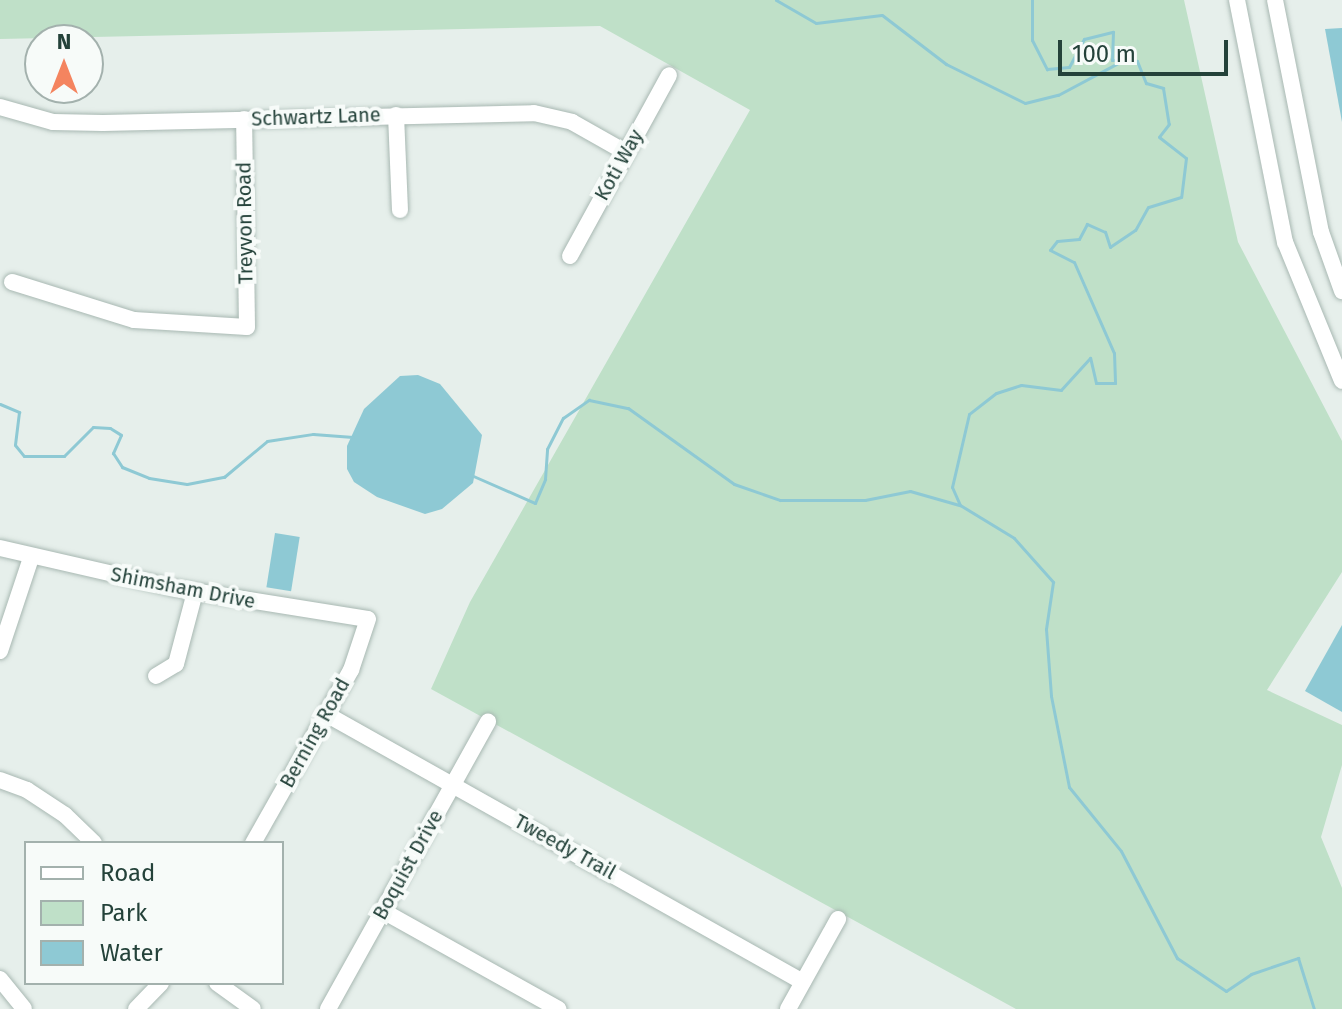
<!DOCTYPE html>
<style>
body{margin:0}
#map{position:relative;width:1342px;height:1009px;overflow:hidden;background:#e6efeb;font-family:"Fira Sans",sans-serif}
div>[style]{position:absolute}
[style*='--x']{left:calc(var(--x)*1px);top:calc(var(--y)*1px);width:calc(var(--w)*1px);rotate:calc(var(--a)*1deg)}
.green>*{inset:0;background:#bfe0c8}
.water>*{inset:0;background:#8ec9d4;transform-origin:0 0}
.stream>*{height:3px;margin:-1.5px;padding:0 1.5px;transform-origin:1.5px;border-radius:1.5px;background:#8ec9d4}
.roads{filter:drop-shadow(0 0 2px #a8b8b2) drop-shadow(0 0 2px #a8b8b2)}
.minor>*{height:16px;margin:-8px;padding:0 8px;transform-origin:8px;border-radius:8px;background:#fff}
span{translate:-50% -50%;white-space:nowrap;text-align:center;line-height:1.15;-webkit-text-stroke:8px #f7fbf9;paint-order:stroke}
.street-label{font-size:20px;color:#24423a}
.legend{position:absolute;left:24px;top:841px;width:260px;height:144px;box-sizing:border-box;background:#f7fbf9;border:2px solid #a3b1ad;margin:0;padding:10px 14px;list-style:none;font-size:24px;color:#24423a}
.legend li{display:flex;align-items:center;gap:16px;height:40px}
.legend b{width:40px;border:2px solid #a3b1ad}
.north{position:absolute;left:24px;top:24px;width:80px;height:80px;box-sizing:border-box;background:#f7fbf9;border:2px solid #a3b1ad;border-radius:50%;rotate:0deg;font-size:22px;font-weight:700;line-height:32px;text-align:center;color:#24423a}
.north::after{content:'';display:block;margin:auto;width:28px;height:36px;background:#f4845f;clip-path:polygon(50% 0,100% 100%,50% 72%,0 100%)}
.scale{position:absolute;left:1058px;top:40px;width:170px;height:36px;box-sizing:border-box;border:4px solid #24423a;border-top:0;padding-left:10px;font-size:24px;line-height:28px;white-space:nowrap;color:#24423a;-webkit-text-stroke:6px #f7fbf9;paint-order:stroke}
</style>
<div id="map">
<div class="green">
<div style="clip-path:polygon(0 0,1184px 0,1238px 242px,1342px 441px,1342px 572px,1267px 690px,1342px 725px,1342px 765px,1321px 837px,1342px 888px,1342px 1009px,1016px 1009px,431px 689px,470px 602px,750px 110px,600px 26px,0 39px)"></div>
</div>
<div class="water">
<div style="clip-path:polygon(1342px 28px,1342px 122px,1325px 29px)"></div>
<div style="clip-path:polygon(418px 375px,440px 384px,482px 435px,473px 483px,442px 509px,425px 514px,377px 497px,354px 482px,347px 469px,347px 446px,364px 409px,400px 376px)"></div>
<div style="left:275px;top:533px;width:25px;height:55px;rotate:9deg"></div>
<div style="clip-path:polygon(1342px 625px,1342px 712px,1305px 691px)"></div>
</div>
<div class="stream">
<div style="--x:776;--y:0;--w:46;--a:29.9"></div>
<div style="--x:816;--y:23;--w:66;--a:-6.9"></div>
<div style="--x:882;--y:15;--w:81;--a:37.4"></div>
<div style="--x:946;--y:64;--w:88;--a:26.3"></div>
<div style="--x:1025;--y:103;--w:34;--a:-14"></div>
<div style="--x:1058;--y:95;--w:72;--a:-28"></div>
<div style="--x:1032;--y:0;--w:40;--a:90"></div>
<div style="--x:1032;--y:40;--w:33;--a:63"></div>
<div style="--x:1047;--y:69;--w:22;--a:-5"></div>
<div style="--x:1069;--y:67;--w:32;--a:-62"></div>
<div style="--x:1084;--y:39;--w:30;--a:-14"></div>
<div style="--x:1113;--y:32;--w:28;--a:92"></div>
<div style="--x:1112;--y:60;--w:25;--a:2"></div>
<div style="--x:1137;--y:61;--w:24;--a:68"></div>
<div style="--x:1146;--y:83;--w:18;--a:16"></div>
<div style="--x:1163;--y:88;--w:36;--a:81"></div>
<div style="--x:1169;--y:124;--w:16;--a:128"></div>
<div style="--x:1159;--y:137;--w:34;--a:38"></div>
<div style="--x:1186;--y:158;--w:39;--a:97"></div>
<div style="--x:1181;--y:197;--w:34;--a:163"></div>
<div style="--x:1148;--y:207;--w:26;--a:119"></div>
<div style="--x:1135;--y:230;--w:30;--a:146"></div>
<div style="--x:1110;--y:247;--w:16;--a:-108"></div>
<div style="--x:1105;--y:232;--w:20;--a:-156"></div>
<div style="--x:1087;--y:224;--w:17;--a:118"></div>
<div style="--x:1079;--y:239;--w:22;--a:175"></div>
<div style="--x:1057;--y:241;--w:11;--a:128"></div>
<div style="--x:1050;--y:250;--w:27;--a:27"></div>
<div style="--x:1074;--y:262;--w:99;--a:66.3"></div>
<div style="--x:1114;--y:353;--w:30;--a:88"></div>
<div style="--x:1115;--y:383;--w:19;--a:180"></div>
<div style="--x:1096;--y:383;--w:26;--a:-103"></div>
<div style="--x:1090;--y:358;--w:43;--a:132.2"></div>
<div style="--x:1061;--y:390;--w:40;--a:-172.9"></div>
<div style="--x:1021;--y:385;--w:26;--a:162"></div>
<div style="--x:996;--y:393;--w:34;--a:142"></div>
<div style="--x:969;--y:414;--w:75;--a:103.1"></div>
<div style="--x:952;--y:487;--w:20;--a:66"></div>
<div style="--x:960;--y:505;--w:63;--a:31.4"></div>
<div style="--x:1014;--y:538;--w:59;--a:48.4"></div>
<div style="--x:1053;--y:582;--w:48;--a:98.5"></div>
<div style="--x:1046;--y:629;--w:67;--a:85.7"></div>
<div style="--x:1051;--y:696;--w:93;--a:78.8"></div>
<div style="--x:1069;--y:787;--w:82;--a:50.9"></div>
<div style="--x:1121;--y:851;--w:121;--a:62.4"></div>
<div style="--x:1177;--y:958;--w:59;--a:34"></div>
<div style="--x:1226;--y:991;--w:30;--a:-34"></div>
<div style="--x:1251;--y:974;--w:50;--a:-18.8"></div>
<div style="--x:1298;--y:958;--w:53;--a:72.6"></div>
<div style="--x:0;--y:404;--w:21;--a:23"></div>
<div style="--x:19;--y:412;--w:33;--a:97"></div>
<div style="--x:15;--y:445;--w:14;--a:51"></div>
<div style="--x:24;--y:456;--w:40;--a:0"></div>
<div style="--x:64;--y:456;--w:41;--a:-45"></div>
<div style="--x:93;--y:427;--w:17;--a:3"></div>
<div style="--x:110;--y:428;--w:13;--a:32"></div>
<div style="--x:121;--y:435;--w:20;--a:114"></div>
<div style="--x:113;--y:453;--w:17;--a:57"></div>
<div style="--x:122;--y:467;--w:29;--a:22"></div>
<div style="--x:149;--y:478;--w:38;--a:9"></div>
<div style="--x:187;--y:484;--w:38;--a:-11"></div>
<div style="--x:224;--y:477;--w:56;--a:-39.9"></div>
<div style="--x:267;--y:441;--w:47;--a:-8.7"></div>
<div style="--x:313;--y:434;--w:40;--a:4.3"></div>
<div style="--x:471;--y:475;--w:70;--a:23.6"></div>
<div style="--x:535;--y:503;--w:26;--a:-67"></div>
<div style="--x:545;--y:479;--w:30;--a:-86"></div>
<div style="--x:547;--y:449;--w:35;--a:-63"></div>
<div style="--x:563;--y:418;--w:32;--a:-35"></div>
<div style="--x:589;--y:400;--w:40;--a:12"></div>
<div style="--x:628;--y:408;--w:130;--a:35.6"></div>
<div style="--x:734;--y:484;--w:49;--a:19.2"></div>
<div style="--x:780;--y:500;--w:85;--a:0"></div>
<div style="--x:865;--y:500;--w:46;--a:-11.3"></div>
<div style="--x:910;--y:491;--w:51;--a:15.9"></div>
</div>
<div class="roads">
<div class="minor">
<div style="--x:1237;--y:0;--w:247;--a:78.8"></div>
<div style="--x:1285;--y:242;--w:150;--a:67.7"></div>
<div style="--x:1275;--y:0;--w:237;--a:78.8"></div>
<div style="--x:1321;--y:232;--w:63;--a:70.4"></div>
<div style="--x:0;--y:107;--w:55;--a:15.8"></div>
<div style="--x:53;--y:122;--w:50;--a:1.1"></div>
<div style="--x:103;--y:123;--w:431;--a:-1.3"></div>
<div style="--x:534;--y:113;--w:39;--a:13"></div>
<div style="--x:572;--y:122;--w:61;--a:29.5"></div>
<div style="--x:396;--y:115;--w:95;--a:87.6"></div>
<div style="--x:570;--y:256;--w:206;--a:-61.3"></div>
<div style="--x:12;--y:282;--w:128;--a:17.3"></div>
<div style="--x:134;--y:320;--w:113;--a:3.5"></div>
<div style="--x:247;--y:327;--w:208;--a:-90.8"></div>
<div style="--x:0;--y:548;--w:179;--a:12.9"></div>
<div style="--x:174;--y:588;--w:196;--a:9.1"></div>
<div style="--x:368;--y:619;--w:54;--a:108.4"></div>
<div style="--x:351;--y:670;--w:199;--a:119.5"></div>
<div style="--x:0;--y:651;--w:98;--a:-71.6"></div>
<div style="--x:156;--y:676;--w:23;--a:-31"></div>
<div style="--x:176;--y:664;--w:74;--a:-75.2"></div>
<div style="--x:326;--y:714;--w:547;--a:29.33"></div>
<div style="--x:0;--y:780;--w:29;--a:20"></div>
<div style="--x:27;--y:790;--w:45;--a:33.3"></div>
<div style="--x:65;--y:815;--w:40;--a:44"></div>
<div style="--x:383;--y:911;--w:201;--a:29.2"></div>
<div style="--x:0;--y:979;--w:38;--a:51"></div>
<div style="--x:217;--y:983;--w:44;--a:35.8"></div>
<div style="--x:136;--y:1009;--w:36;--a:-46"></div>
<div style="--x:328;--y:1009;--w:329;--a:-60.9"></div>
<div style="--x:788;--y:1009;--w:103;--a:-60.9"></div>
</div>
</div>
<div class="street-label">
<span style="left:316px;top:117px;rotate:-2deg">Schwartz Lane</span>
<span style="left:619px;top:165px;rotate:-61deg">Koti Way</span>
<span style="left:245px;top:223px;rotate:-91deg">Treyvon Road</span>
<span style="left:183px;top:588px;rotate:11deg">Shimsham Drive</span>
<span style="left:315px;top:733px;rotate:-61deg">Berning Road</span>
<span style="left:565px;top:847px;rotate:29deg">Tweedy Trail</span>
<span style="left:408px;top:865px;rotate:-61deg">Boquist Drive</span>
</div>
<ul class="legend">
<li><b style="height:10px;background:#fff"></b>Road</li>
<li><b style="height:22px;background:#bfe0c8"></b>Park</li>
<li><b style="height:22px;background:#8ec9d4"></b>Water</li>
</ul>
<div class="north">N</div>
<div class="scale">100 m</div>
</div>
